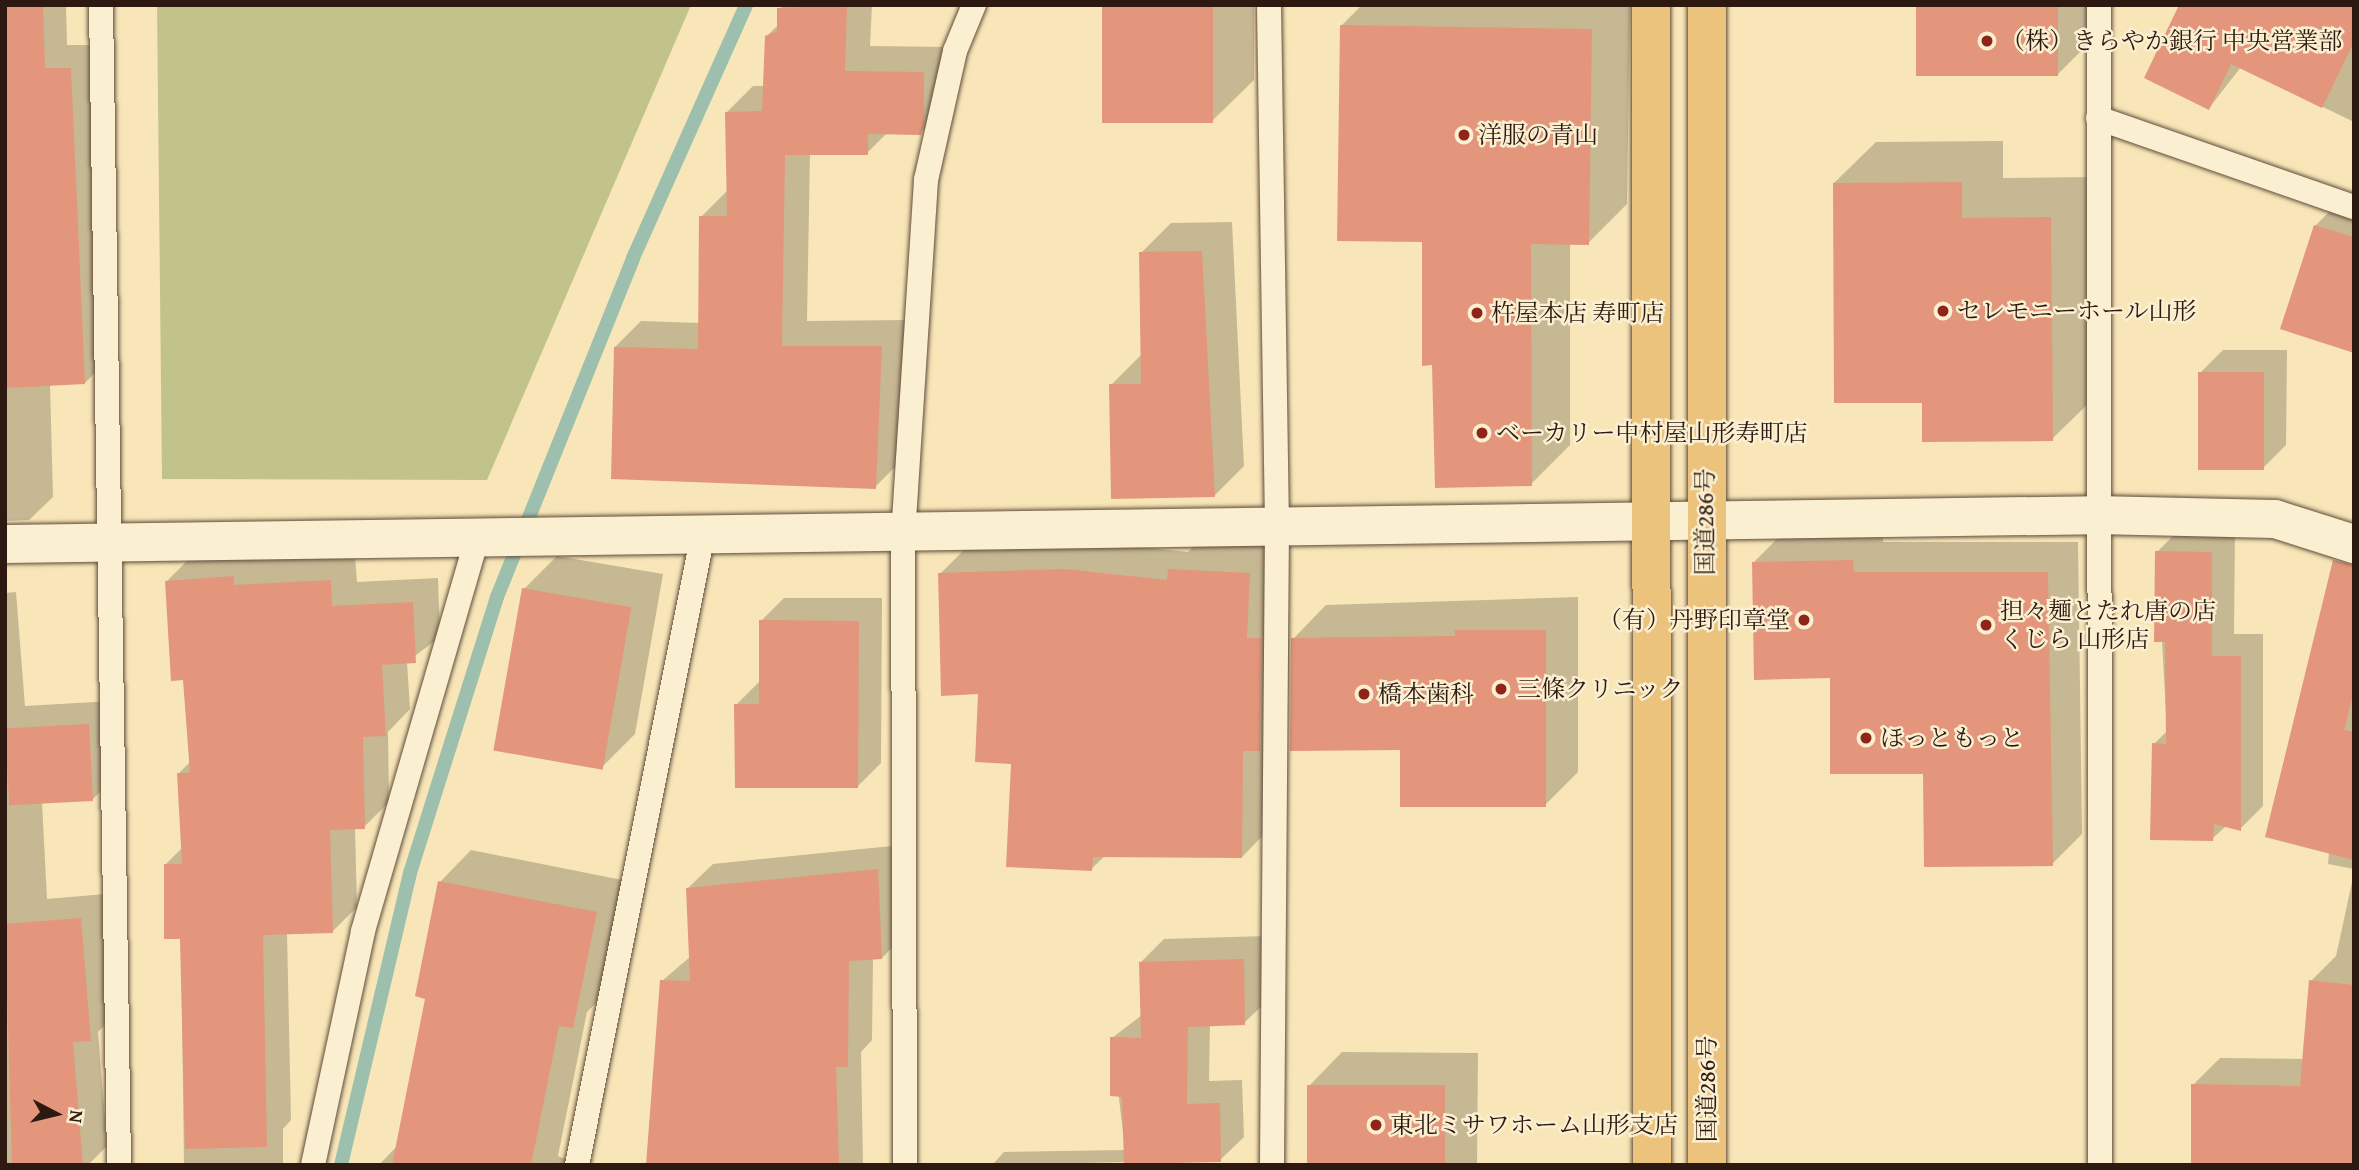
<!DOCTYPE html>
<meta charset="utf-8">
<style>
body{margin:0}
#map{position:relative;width:2359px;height:1170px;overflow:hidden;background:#f8e6b8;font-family:"Gentium Book Plus","Noto Serif JP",serif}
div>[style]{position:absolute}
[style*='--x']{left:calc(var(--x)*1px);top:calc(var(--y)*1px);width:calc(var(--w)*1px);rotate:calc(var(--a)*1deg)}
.green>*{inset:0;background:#c2c38b}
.shadow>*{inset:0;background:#0003}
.stream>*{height:14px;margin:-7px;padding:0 7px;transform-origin:7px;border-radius:7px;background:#9dc0ae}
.building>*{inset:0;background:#e3967c;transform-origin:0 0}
.roads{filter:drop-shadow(0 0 2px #604c3b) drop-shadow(0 0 2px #604c3b)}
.service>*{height:24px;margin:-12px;padding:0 12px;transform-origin:12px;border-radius:12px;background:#faefd1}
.minor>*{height:38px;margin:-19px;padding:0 19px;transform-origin:19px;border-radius:19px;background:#faefd1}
.trunk>*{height:38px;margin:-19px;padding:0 19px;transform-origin:19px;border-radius:19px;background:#ecc37c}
.dots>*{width:19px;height:19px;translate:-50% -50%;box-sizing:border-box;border:4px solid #faefd1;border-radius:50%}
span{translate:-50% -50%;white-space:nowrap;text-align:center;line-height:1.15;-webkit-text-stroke:5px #faefd1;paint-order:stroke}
.poi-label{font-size:24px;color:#2e1911}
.left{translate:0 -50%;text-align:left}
.right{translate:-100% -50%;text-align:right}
.street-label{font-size:24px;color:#2e1911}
.frame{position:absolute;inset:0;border:7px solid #2e1911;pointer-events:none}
.north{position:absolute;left:21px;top:1079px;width:70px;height:70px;-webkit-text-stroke:5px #faefd1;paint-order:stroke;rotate:97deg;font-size:19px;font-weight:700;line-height:28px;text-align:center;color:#2e1911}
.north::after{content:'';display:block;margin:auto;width:24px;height:32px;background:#2e1911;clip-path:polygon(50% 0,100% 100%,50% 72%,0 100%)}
</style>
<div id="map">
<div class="green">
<div style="clip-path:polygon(157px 5px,691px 5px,487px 480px,162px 479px)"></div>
</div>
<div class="shadow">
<div style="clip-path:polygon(5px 5px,66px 5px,67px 45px,93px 45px,108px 359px,85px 383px,50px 384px,53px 497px,29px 520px,5px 521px)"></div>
<div style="clip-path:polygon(782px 5px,872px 5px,870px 46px,950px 47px,946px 107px,920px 133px,888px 132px,867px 153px,810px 153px,807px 321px,907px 320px,901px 461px,875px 487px,615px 347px,641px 321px,700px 323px,701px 217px,728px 190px,727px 112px,753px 86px,765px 86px,767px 36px,779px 24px)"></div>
<div style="clip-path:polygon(1104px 5px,1254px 5px,1254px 80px,1212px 121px)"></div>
<div style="clip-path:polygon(1362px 5px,1630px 5px,1627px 204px,1588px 243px,1570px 243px,1570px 445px,1531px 484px,1434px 364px,1424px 240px,1341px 26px)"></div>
<div style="clip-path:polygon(1918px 5px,2090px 5px,2090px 42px,2057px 75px)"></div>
<div style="clip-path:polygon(2181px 5px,2354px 5px,2354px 122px,2241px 67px,2209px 108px)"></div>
<div style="clip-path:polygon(2003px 141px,2003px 178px,2092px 177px,2094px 398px,2052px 439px,1924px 401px,1834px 183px,1876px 142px)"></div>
<div style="clip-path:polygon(2339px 202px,2354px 207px,2354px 352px,2315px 226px)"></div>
<div style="clip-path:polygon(1232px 222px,1244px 466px,1214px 496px,1111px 385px,1141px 355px,1141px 253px,1171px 223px)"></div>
<div style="clip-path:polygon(2223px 350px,2287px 350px,2286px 445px,2263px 468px,2200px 373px)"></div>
<div style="clip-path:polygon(2180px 529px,2235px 529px,2234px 634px,2263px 634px,2263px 806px,2240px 829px,2226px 826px,2212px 839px,2154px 744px,2167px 731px,2157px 552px)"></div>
<div style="clip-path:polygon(1883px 530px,1883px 542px,2078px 542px,2082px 834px,2052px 864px,1924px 773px,1832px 676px,1754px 562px,1784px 532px)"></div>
<div style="clip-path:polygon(1198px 541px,1277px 545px,1275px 611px,1289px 611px,1288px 721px,1271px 738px,1270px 828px,1242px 857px,1105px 856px,1091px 869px,1013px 762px,980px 693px,940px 574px,968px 546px,1094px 542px,1188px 552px)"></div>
<div style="clip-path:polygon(355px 556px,357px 582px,438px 578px,440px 637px,407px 662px,410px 709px,388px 732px,389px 802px,364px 827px,355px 828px,357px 907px,332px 932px,287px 933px,291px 1120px,283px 1129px,283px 1165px,184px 1165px,181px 937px,165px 865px,182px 848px,178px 774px,191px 761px,185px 678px,166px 582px,191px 557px)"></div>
<div style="clip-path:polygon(557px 556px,663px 574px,635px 734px,602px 767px,524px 589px)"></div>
<div style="clip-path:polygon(2354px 575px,2354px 869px,2328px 864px)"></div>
<div style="clip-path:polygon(16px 592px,25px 706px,112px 701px,117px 775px,92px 800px,42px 802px,47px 899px,105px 894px,115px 1015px,98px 1032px,107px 1146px,88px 1165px,5px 1165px,5px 593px)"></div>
<div style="clip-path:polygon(1578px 597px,1578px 772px,1545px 805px,1402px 748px,1293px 639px,1326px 605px)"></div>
<div style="clip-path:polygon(784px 598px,882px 598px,881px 763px,858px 786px,736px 705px,759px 682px,761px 621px)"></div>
<div style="clip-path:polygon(902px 845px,906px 933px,882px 958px,873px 958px,872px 1040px,861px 1052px,863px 1165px,648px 1165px,662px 981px,691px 956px,688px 888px,713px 864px)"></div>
<div style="clip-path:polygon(471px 850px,627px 881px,604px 995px,587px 1012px,558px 1156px,579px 1165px,379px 1165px,398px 1145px,428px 997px,440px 882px)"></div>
<div style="clip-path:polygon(2354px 873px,2354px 1165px,2193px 1085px,2220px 1058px,2304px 1059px,2311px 981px,2336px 956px)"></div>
<div style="clip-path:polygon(1266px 936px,1268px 1000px,1244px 1023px,1210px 1024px,1209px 1081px,1242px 1080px,1244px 1137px,1220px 1160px,992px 1165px,1004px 1152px,1125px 1150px,1112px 1038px,1142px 1015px,1141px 962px,1164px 939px)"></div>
<div style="clip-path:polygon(1342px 1052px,1478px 1053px,1477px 1165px,1308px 1165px,1309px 1086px)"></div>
</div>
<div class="stream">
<div style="--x:341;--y:1165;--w:300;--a:-76.7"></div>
<div style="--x:410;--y:873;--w:289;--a:-72.5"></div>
<div style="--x:497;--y:597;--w:365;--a:-68.1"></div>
<div style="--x:633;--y:258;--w:277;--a:-65.9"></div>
</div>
<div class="building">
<div style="clip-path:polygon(5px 5px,43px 5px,45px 68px,71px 68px,85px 384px,5px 388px)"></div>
<div style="clip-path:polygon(847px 5px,845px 71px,924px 72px,924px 121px,921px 135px,868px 134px,868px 155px,785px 155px,782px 346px,882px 346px,876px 489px,611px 479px,614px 347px,698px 349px,699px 216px,727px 216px,725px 112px,762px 111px,765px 36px,777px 31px,777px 8px)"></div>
<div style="left:1102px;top:5px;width:111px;height:118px"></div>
<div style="left:1916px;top:5px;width:142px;height:71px"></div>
<div style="clip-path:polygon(2179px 5px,2354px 5px,2354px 42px,2322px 108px,2231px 64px,2209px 110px,2144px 78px)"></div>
<div style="clip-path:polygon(1340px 25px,1592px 29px,1589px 245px,1531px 244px,1532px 486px,1435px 488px,1432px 365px,1422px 366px,1422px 242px,1337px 241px)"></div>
<div style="clip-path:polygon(1962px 182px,1962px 218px,2051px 217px,2053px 441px,1922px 442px,1922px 403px,1834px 403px,1833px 183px)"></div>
<div style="clip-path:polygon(2314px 225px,2354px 237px,2354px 353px,2280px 329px)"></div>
<div style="clip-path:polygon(1202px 251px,1215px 497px,1111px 499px,1109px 384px,1141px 384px,1139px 252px)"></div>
<div style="left:2198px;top:372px;width:66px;height:98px"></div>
<div style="clip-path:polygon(2155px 551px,2212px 552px,2212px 656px,2241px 656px,2241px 831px,2214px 824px,2213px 841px,2150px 840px,2152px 743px,2166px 744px,2165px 642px,2154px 642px)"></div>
<div style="clip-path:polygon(1853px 560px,1854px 572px,2048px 572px,2053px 866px,1924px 867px,1923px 774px,1830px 774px,1830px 678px,1754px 680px,1752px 562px)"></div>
<div style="clip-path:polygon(2333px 560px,2354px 565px,2354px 691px,2344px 730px,2354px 732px,2354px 860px,2265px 837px)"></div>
<div style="clip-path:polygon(1065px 569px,1167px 580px,1168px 569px,1250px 573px,1247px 638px,1261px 638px,1260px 751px,1243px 751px,1242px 858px,1093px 857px,1092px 871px,1006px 867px,1011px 764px,975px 762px,978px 694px,941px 696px,938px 573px)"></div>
<div style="clip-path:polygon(234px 576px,234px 585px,331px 580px,332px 606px,413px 602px,416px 663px,382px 665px,386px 736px,363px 737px,365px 829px,330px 830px,333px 933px,263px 935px,267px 1147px,185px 1149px,180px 939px,164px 939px,164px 864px,182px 864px,177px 773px,190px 773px,183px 680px,171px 681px,165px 581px)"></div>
<div style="left:522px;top:588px;width:111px;height:165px;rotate:10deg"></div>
<div style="clip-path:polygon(759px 620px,859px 621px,858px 788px,735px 788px,734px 704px,759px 704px)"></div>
<div style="clip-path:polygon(1455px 630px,1546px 630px,1546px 807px,1400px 807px,1400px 750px,1290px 751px,1291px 638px,1455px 636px)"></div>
<div style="left:89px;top:724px;width:77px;height:84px;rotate:87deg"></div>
<div style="clip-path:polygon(878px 869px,882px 959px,849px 961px,848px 1067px,836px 1067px,839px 1165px,646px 1165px,660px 980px,690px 981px,686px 888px)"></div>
<div style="clip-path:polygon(438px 881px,597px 912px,573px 1028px,559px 1026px,531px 1165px,392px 1165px,425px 999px,415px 996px)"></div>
<div style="clip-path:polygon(81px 918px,91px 1041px,73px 1042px,83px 1165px,12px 1165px,5px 924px)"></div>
<div style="clip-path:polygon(1244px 959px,1245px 1025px,1188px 1027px,1187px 1104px,1220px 1103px,1221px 1162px,1124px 1164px,1122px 1097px,1110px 1096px,1110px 1037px,1141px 1038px,1139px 962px)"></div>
<div style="clip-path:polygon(2309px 980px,2354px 985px,2354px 1165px,2191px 1165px,2191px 1084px,2300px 1086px)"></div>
<div style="left:1307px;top:1085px;width:138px;height:80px"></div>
</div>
<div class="roads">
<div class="service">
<div style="--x:101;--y:5;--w:1160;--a:89.11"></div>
<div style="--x:1269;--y:5;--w:521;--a:89.12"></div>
<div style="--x:1277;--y:526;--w:639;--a:90.45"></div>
<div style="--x:2099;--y:5;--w:1160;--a:89.95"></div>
<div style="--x:2098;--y:118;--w:271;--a:19.2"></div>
<div style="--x:313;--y:1165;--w:239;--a:-77.9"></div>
<div style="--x:363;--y:931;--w:406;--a:-73.8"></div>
<div style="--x:577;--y:1165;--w:638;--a:-78.71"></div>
<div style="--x:905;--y:1165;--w:629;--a:-90.18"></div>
<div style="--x:903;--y:536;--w:357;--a:-86.3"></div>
<div style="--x:926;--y:180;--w:132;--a:-77.3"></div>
<div style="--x:955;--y:51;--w:50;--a:-67.6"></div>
</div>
<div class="minor">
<div style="--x:5;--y:544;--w:2091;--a:-0.79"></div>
<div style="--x:2096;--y:515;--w:179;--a:1.3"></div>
<div style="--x:2275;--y:519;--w:83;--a:17.6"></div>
</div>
<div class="trunk">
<div style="--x:1651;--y:5;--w:1160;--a:89.95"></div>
<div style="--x:1707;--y:5;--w:1160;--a:90"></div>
</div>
</div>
<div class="dots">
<div style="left:1987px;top:41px;background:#8f2418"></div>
<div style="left:1464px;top:135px;background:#8f2418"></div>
<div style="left:1943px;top:311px;background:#8f2418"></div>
<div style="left:1477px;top:313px;background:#8f2418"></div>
<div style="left:1482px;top:433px;background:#8f2418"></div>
<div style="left:1804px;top:620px;background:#8f2418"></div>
<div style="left:1986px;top:625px;background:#8f2418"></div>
<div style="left:1501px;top:689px;background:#8f2418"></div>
<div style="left:1364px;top:694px;background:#8f2418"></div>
<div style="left:1866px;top:738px;background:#8f2418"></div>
<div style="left:1376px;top:1125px;background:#8f2418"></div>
</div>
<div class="poi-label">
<span class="left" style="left:2001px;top:41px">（株）きらやか銀行 中央営業部</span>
<span class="left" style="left:1478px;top:135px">洋服の青山</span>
<span class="left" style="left:1957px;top:311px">セレモニーホール山形</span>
<span class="left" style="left:1491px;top:313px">杵屋本店 寿町店</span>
<span class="left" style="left:1496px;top:433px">ベーカリー中村屋山形寿町店</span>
<span class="left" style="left:2000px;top:625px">担々麺とたれ唐の店<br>くじら 山形店</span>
<span class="right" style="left:1790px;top:620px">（有）丹野印章堂</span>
<span class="left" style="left:1517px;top:689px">三條クリニック</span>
<span class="left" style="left:1378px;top:694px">橋本歯科</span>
<span class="left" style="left:1880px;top:738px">ほっともっと</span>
<span class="left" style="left:1390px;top:1125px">東北ミサワホーム山形支店</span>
</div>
<div class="street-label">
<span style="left:1705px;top:522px;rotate:-90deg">国道286号</span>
<span style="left:1707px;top:1089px;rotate:-90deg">国道286号</span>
</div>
<div class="frame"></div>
<div class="north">N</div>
</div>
